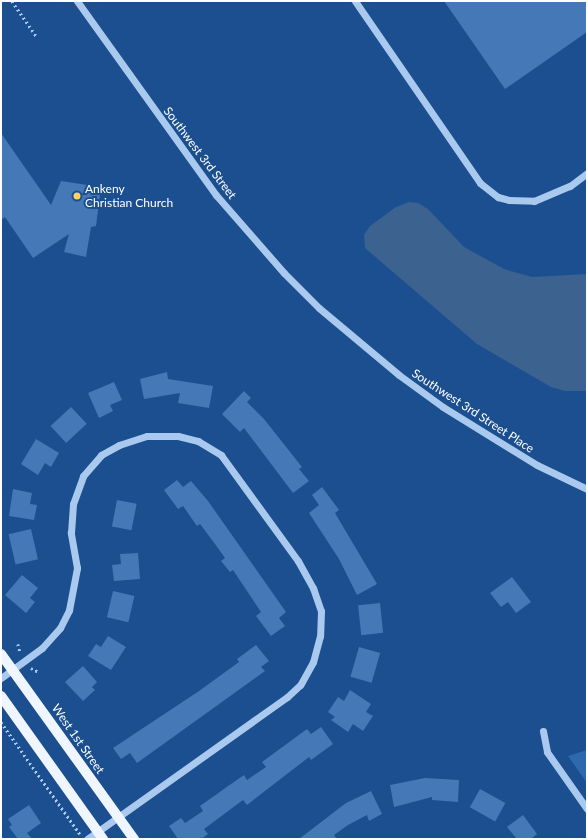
<!DOCTYPE html>
<style>
body{margin:0}
#map{position:relative;width:588px;height:840px;overflow:hidden;background:#1b4f8f;font-family:Lato,sans-serif}
div>[style]{position:absolute}
[style*='--x']{left:calc(var(--x)*1px);top:calc(var(--y)*1px);width:calc(var(--w)*1px);rotate:calc(var(--a)*1deg)}
.green>*{inset:0;background:#2e69ad}
.water>*{inset:0;background:#3c6290}
.building>*{inset:0;background:#4478b7;transform-origin:0 0}
.path>*{height:2.5px;margin-top:-1.25px;transform-origin:0;background:repeating-linear-gradient(90deg,#a9c9ee 0 2px,transparent 0 5px)}
.minor>*{height:7px;margin:-3.5px;padding:0 3.5px;transform-origin:3.5px;border-radius:3.5px;background:#a9c9ee}
.major>*{height:10px;margin:-5px;padding:0 5px;transform-origin:5px;border-radius:5px;background:#f0f6ff}
.dots>*{width:11px;height:11px;translate:-50% -50%;box-sizing:border-box;border:2px solid #1b4f8f;border-radius:50%}
span{translate:-50% -50%;white-space:nowrap;text-align:center;line-height:1.15;-webkit-text-stroke:4px #1b4f8f;paint-order:stroke}
.street-label{font-size:12px;color:#fff}
.poi-label{font-size:12px;color:#fff}
.left{translate:0 -50%;text-align:left}
.frame{position:absolute;inset:0;border:2px solid #fff;pointer-events:none}
</style>
<div id="map">
<div class="green">
<div style="clip-path:polygon(587px 750px,587px 783px,568px 756px)"></div>
</div>
<div class="water">
<div style="clip-path:polygon(409px 202px,418px 203px,428px 209px,464px 247px,504px 269px,532px 277px,587px 274px,587px 391px,565px 391px,551px 387px,477px 344px,365px 248px,364px 235px,370px 226px,396px 207px)"></div>
</div>
<div class="building">
<div style="clip-path:polygon(444px 1px,587px 1px,587px 32px,505px 89px)"></div>
<div style="clip-path:polygon(1px 133px,51px 205px,61px 181px,101px 187px,96px 226px,91px 227px,86px 257px,64px 252px,69px 234px,33px 258px,5px 217px,1px 220px)"></div>
<div style="clip-path:polygon(167px 372px,168px 379px,213px 386px,209px 408px,178px 403px,180px 393px,144px 399px,140px 379px)"></div>
<div style="clip-path:polygon(114px 382px,122px 400px,110px 405px,113px 411px,99px 418px,88px 393px)"></div>
<div style="clip-path:polygon(244px 391px,251px 398px,247px 402px,264px 419px,302px 467px,299px 469px,309px 481px,293px 493px,244px 428px,240px 432px,222px 414px)"></div>
<div style="left:71px;top:407px;width:23px;height:28px;rotate:47deg"></div>
<div style="clip-path:polygon(36px 439px,59px 453px,51px 467px,45px 463px,38px 475px,21px 464px)"></div>
<div style="clip-path:polygon(177px 480px,183px 487px,191px 481px,208px 501px,286px 612px,279px 618px,285px 626px,271px 636px,256px 616px,261px 612px,233px 570px,230px 572px,221px 561px,225px 558px,215px 544px,200px 524px,197px 526px,183px 506px,178px 509px,164px 490px)"></div>
<div style="clip-path:polygon(322px 487px,339px 510px,335px 513px,377px 584px,357px 595px,339px 559px,309px 513px,319px 505px,312px 495px)"></div>
<div style="clip-path:polygon(13px 489px,32px 493px,30px 504px,37px 505px,34px 520px,9px 516px)"></div>
<div style="left:117px;top:500px;width:20px;height:27px;rotate:11deg"></div>
<div style="left:31px;top:529px;width:31px;height:23px;rotate:77deg"></div>
<div style="clip-path:polygon(138px 553px,140px 579px,114px 581px,112px 565px,121px 564px,120px 554px)"></div>
<div style="clip-path:polygon(22px 575px,38px 588px,30px 598px,35px 602px,26px 613px,5px 595px)"></div>
<div style="clip-path:polygon(512px 577px,531px 602px,516px 613px,508px 602px,501px 607px,490px 593px)"></div>
<div style="left:113px;top:591px;width:22px;height:27px;rotate:13deg"></div>
<div style="left:380px;top:603px;width:30px;height:22px;rotate:84deg"></div>
<div style="clip-path:polygon(108px 636px,126px 647px,111px 670px,88px 656px,96px 644px,101px 647px)"></div>
<div style="clip-path:polygon(256px 645px,269px 661px,261px 667px,265px 671px,137px 763px,130px 753px,121px 759px,113px 748px,199px 691px,239px 662px,237px 659px)"></div>
<div style="left:359px;top:647px;width:22px;height:31px;rotate:16deg"></div>
<div style="clip-path:polygon(83px 666px,97px 682px,92px 687px,95px 690px,83px 701px,65px 682px)"></div>
<div style="clip-path:polygon(350px 690px,371px 704px,366px 712px,373px 716px,363px 731px,353px 724px,348px 732px,331px 720px,335px 717px,328px 712px,338px 697px,344px 701px)"></div>
<div style="clip-path:polygon(321px 727px,333px 744px,311px 760px,309px 757px,247px 805px,243px 800px,204px 829px,208px 834px,201px 839px,178px 839px,169px 826px,181px 818px,185px 823px,203px 811px,200px 806px,231px 784px,244px 775px,247px 780px,266px 767px,262px 762px,307px 729px,311px 734px)"></div>
<div style="clip-path:polygon(425px 778px,459px 780px,458px 802px,432px 800px,432px 797px,394px 807px,390px 785px)"></div>
<div style="left:480px;top:789px;width:29px;height:21px;rotate:29deg"></div>
<div style="clip-path:polygon(371px 791px,382px 814px,369px 821px,367px 815px,348px 825px,334px 835px,337px 839px,299px 839px,346px 803px)"></div>
<div style="clip-path:polygon(29px 805px,41px 823px,27px 833px,32px 839px,18px 839px,9px 827px,12px 825px,8px 819px)"></div>
<div style="clip-path:polygon(523px 815px,537px 834px,531px 839px,517px 839px,507px 827px)"></div>
</div>
<div class="path">
<div style="--x:12;--y:1;--w:44;--a:55.2"></div>
<div style="--x:18;--y:644;--w:8;--a:76"></div>
<div style="--x:31;--y:668;--w:9;--a:27"></div>
<div style="--x:1;--y:722;--w:137;--a:54.8"></div>
</div>
<div class="minor">
<div style="--x:77;--y:1;--w:239;--a:54.4"></div>
<div style="--x:216;--y:195;--w:103;--a:48.9"></div>
<div style="--x:284;--y:273;--w:49;--a:45"></div>
<div style="--x:319;--y:308;--w:104;--a:39.9"></div>
<div style="--x:399;--y:375;--w:54;--a:36"></div>
<div style="--x:443;--y:407;--w:110;--a:31.7"></div>
<div style="--x:537;--y:465;--w:55;--a:25.6"></div>
<div style="--x:355;--y:1;--w:221;--a:55.5"></div>
<div style="--x:480;--y:183;--w:23;--a:38"></div>
<div style="--x:498;--y:197;--w:11;--a:15"></div>
<div style="--x:509;--y:200;--w:25;--a:2"></div>
<div style="--x:534;--y:201;--w:39;--a:-23"></div>
<div style="--x:570;--y:186;--w:21;--a:-37"></div>
<div style="--x:1;--y:678;--w:51;--a:-36.2"></div>
<div style="--x:42;--y:648;--w:27;--a:-48"></div>
<div style="--x:60;--y:628;--w:20;--a:-63"></div>
<div style="--x:69;--y:610;--w:43;--a:-79.2"></div>
<div style="--x:77;--y:568;--w:36;--a:-100"></div>
<div style="--x:71;--y:533;--w:29;--a:-86"></div>
<div style="--x:73;--y:504;--w:30;--a:-70"></div>
<div style="--x:83;--y:476;--w:28;--a:-49"></div>
<div style="--x:101;--y:455;--w:21;--a:-29"></div>
<div style="--x:119;--y:445;--w:29;--a:-18"></div>
<div style="--x:147;--y:436;--w:31;--a:0"></div>
<div style="--x:178;--y:436;--w:21;--a:14"></div>
<div style="--x:198;--y:441;--w:27;--a:31"></div>
<div style="--x:221;--y:455;--w:131;--a:54"></div>
<div style="--x:298;--y:561;--w:31;--a:61"></div>
<div style="--x:313;--y:588;--w:24;--a:71"></div>
<div style="--x:321;--y:611;--w:25;--a:92"></div>
<div style="--x:320;--y:636;--w:27;--a:105"></div>
<div style="--x:313;--y:662;--w:26;--a:119"></div>
<div style="--x:300;--y:685;--w:18;--a:137"></div>
<div style="--x:287;--y:697;--w:245;--a:144.6"></div>
<div style="--x:543;--y:731;--w:21;--a:79"></div>
<div style="--x:547;--y:752;--w:70;--a:54.9"></div>
</div>
<div class="major">
<div style="--x:1;--y:654;--w:228;--a:54.3"></div>
<div style="--x:1;--y:696;--w:176;--a:54.5"></div>
</div>
<div class="dots">
<div style="left:77px;top:196px;background:#ffd166"></div>
</div>
<div class="street-label">
<span style="left:200px;top:153px;rotate:53deg">Southwest 3rd Street</span>
<span style="left:473px;top:411px;rotate:33deg">Southwest 3rd Street Place</span>
<span style="left:78px;top:739px;rotate:55deg">West 1st Street</span>
</div>
<div class="poi-label">
<span class="left" style="left:85px;top:196px">Ankeny<br>Christian Church</span>
</div>
<div class="frame"></div>
</div>
